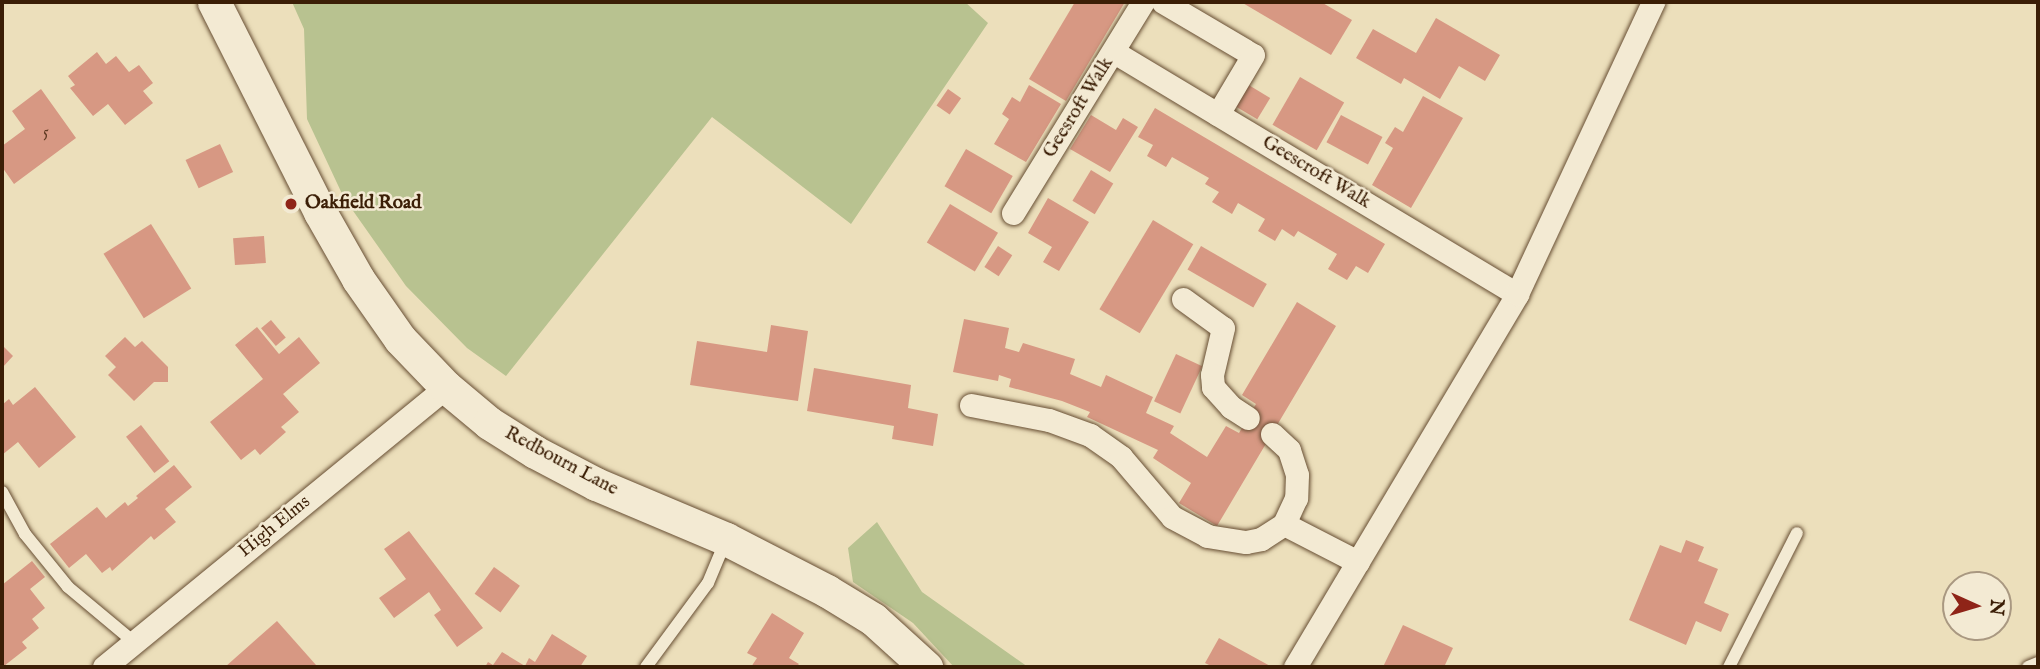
<!DOCTYPE html>
<style>
body{margin:0}
#map{position:relative;width:2040px;height:669px;overflow:hidden;background:#ecdfbb;font-family:"IM FELL English",serif}
div>[style]{position:absolute}
[style*='--x']{left:calc(var(--x)*1px);top:calc(var(--y)*1px);width:calc(var(--w)*1px);rotate:calc(var(--a)*1deg)}
.green>*{inset:0;background:#b8c290}
.building>*{inset:0;background:#d79883;transform-origin:0 0}
.roads{filter:drop-shadow(0 0 2px #674e33) drop-shadow(0 0 2px #674e33)}
.lane>*{height:12px;margin:-6px;padding:0 6px;transform-origin:6px;border-radius:6px;background:#f3ead3}
.street>*{height:23px;margin:-11.5px;padding:0 11.5px;transform-origin:11.5px;border-radius:11.5px;background:#f3ead3}
.secondary>*{height:33px;margin:-16.5px;padding:0 16.5px;transform-origin:16.5px;border-radius:16.5px;background:#f3ead3}
.dots>*{width:19px;height:19px;translate:-50% -50%;box-sizing:border-box;border:4px solid #f3ead3;border-radius:50%}
span{translate:-50% -50%;white-space:nowrap;text-align:center;line-height:1.15;-webkit-text-stroke:5px #f3ead3;paint-order:stroke}
.number-label{font-size:16px;color:#623c25}
.number-label span{-webkit-text-stroke-width:0}
.street-label{font-size:19px;color:#3b1e06}
.poi-label{font-size:19px;color:#3b1e06;font-weight:700}
.left{translate:0 -50%;text-align:left}
.frame{position:absolute;inset:0;border:4px solid #3b1e06;pointer-events:none}
.north{position:absolute;left:1942px;top:571px;width:70px;height:70px;box-sizing:border-box;background:#f3ead3;border:2px solid #a99881;border-radius:50%;rotate:94deg;font-size:19px;font-weight:700;line-height:28px;text-align:center;color:#3b1e06}
.north::after{content:'';display:block;margin:auto;width:24px;height:32px;background:#8f2418;clip-path:polygon(50% 0,100% 100%,50% 72%,0 100%)}
</style>
<div id="map">
<div class="green">
<div style="clip-path:polygon(292px 2px,965px 2px,988px 23px,851px 224px,712px 117px,506px 376px,467px 348px,406px 286px,344px 198px,307px 119px,304px 29px)"></div>
<div style="clip-path:polygon(877px 522px,922px 592px,1028px 667px,954px 667px,913px 623px,853px 582px,848px 548px)"></div>
</div>
<div class="building">
<div style="clip-path:polygon(1075px 2px,1125px 2px,1066px 101px,1029px 79px)"></div>
<div style="clip-path:polygon(1241px 2px,1321px 2px,1352px 20px,1331px 55px)"></div>
<div style="clip-path:polygon(1436px 18px,1500px 55px,1485px 81px,1459px 66px,1440px 99px,1404px 78px,1401px 84px,1356px 58px,1373px 29px,1416px 53px)"></div>
<div style="clip-path:polygon(97px 52px,106px 64px,116px 56px,129px 72px,139px 65px,153px 83px,143px 91px,153px 103px,125px 125px,108px 104px,93px 116px,70px 88px,75px 85px,68px 76px)"></div>
<div style="left:1300px;top:77px;width:51px;height:55px;rotate:30deg"></div>
<div style="left:1247px;top:84px;width:27px;height:25px;rotate:31deg"></div>
<div style="clip-path:polygon(1029px 85px,1061px 104px,1026px 162px,994px 144px,1009px 119px,1002px 114px,1012px 97px,1020px 102px)"></div>
<div style="clip-path:polygon(41px 89px,76px 138px,14px 184px,2px 167px,2px 146px,25px 129px,12px 111px)"></div>
<div style="left:948px;top:89px;width:16px;height:20px;rotate:35deg"></div>
<div style="clip-path:polygon(1423px 96px,1463px 118px,1411px 208px,1372px 185px,1393px 148px,1385px 143px,1395px 127px,1403px 132px)"></div>
<div style="clip-path:polygon(1155px 108px,1385px 244px,1368px 273px,1356px 266px,1347px 280px,1328px 269px,1337px 254px,1298px 231px,1294px 237px,1282px 229px,1275px 241px,1258px 231px,1265px 219px,1238px 203px,1232px 214px,1212px 202px,1219px 192px,1205px 184px,1209px 178px,1172px 157px,1166px 167px,1147px 156px,1153px 145px,1138px 137px)"></div>
<div style="clip-path:polygon(1091px 115px,1116px 130px,1123px 118px,1138px 127px,1110px 172px,1070px 149px)"></div>
<div style="left:1341px;top:115px;width:47px;height:31px;rotate:28deg"></div>
<div style="left:220px;top:144px;width:31px;height:38px;rotate:65deg"></div>
<div style="left:966px;top:149px;width:54px;height:43px;rotate:30deg"></div>
<div style="left:1091px;top:170px;width:26px;height:36px;rotate:31deg"></div>
<div style="clip-path:polygon(1048px 198px,1089px 222px,1059px 271px,1043px 262px,1052px 247px,1028px 233px)"></div>
<div style="left:950px;top:204px;width:56px;height:45px;rotate:31deg"></div>
<div style="left:1153px;top:220px;width:47px;height:104px;rotate:31deg"></div>
<div style="left:151px;top:224px;width:76px;height:56px;rotate:58deg"></div>
<div style="left:264px;top:236px;width:27px;height:31px;rotate:86deg"></div>
<div style="left:998px;top:246px;width:17px;height:25px;rotate:33deg"></div>
<div style="left:1201px;top:246px;width:76px;height:27px;rotate:30deg"></div>
<div style="clip-path:polygon(1297px 302px,1336px 326px,1217px 526px,1179px 503px,1191px 483px,1153px 458px,1158px 450px,1087px 417px,1090px 412px,1062px 401px,1009px 387px,1011px 379px,999px 375px,998px 381px,953px 372px,964px 319px,1009px 328px,1005px 348px,1019px 352px,1023px 343px,1075px 359px,1070px 374px,1101px 387px,1106px 375px,1153px 397px,1146px 413px,1174px 426px,1170px 433px,1207px 457px,1226px 426px,1239px 433px,1256px 404px,1242px 395px)"></div>
<div style="left:271px;top:320px;width:23px;height:13px;rotate:50deg"></div>
<div style="clip-path:polygon(771px 325px,808px 331px,798px 401px,690px 385px,697px 341px,767px 352px)"></div>
<div style="clip-path:polygon(257px 327px,279px 354px,299px 337px,320px 363px,283px 394px,299px 412px,281px 427px,286px 432px,260px 455px,255px 449px,241px 460px,210px 422px,263px 379px,235px 345px)"></div>
<div style="clip-path:polygon(125px 337px,135px 347px,142px 341px,168px 367px,168px 382px,154px 382px,134px 401px,108px 375px,116px 367px,105px 356px)"></div>
<div style="clip-path:polygon(2px 345px,13px 356px,2px 368px)"></div>
<div style="left:1176px;top:354px;width:29px;height:52px;rotate:25deg"></div>
<div style="clip-path:polygon(814px 368px,911px 385px,908px 408px,938px 414px,933px 446px,892px 439px,894px 426px,807px 411px)"></div>
<div style="clip-path:polygon(35px 387px,76px 437px,39px 468px,18px 442px,2px 455px,2px 405px,9px 399px,13px 405px)"></div>
<div style="left:141px;top:425px;width:46px;height:19px;rotate:52deg"></div>
<div style="clip-path:polygon(174px 465px,192px 487px,165px 509px,176px 522px,154px 540px,151px 536px,112px 571px,110px 567px,102px 573px,86px 554px,69px 568px,50px 544px,97px 507px,106px 518px,125px 502px,128px 506px,138px 498px,136px 496px)"></div>
<div style="clip-path:polygon(409px 531px,483px 628px,457px 647px,434px 615px,441px 610px,429px 592px,394px 618px,379px 598px,406px 579px,384px 549px)"></div>
<div style="clip-path:polygon(1686px 540px,1704px 547px,1698px 561px,1718px 569px,1704px 603px,1729px 614px,1721px 632px,1696px 621px,1686px 645px,1629px 620px,1660px 545px,1681px 553px)"></div>
<div style="clip-path:polygon(32px 561px,45px 577px,30px 589px,45px 608px,32px 619px,39px 628px,22px 642px,27px 648px,4px 666px,2px 663px,2px 585px)"></div>
<div style="left:494px;top:567px;width:32px;height:33px;rotate:36deg"></div>
<div style="clip-path:polygon(772px 613px,804px 633px,789px 658px,799px 664px,796px 667px,751px 667px,757px 658px,747px 653px)"></div>
<div style="clip-path:polygon(277px 621px,316px 665px,313px 667px,225px 667px)"></div>
<div style="clip-path:polygon(1403px 625px,1453px 648px,1444px 667px,1383px 667px)"></div>
<div style="clip-path:polygon(552px 634px,587px 656px,580px 667px,485px 667px,488px 662px,493px 665px,502px 652px,525px 666px,529px 658px,535px 662px)"></div>
<div style="clip-path:polygon(1219px 638px,1272px 667px,1213px 667px,1205px 663px)"></div>
</div>
<div class="roads">
<div class="lane">
<div style="--x:2;--y:492;--w:48;--a:61.3"></div>
<div style="--x:25;--y:534;--w:68;--a:50.9"></div>
<div style="--x:68;--y:587;--w:86;--a:39.8"></div>
<div style="--x:646;--y:667;--w:104;--a:-53.6"></div>
<div style="--x:708;--y:583;--w:47;--a:-67.3"></div>
<div style="--x:1729;--y:667;--w:150;--a:-63.1"></div>
<div style="--x:2028;--y:667;--w:11;--a:-22"></div>
</div>
<div class="street">
<div style="--x:1163;--y:2;--w:104;--a:30.5"></div>
<div style="--x:1253;--y:55;--w:69;--a:120.7"></div>
<div style="--x:1114;--y:52;--w:470;--a:31"></div>
<div style="--x:1013;--y:213;--w:248;--a:-58.4"></div>
<div style="--x:1183;--y:299;--w:49;--a:35.9"></div>
<div style="--x:1223;--y:328;--w:48;--a:103.2"></div>
<div style="--x:1212;--y:375;--w:12;--a:85"></div>
<div style="--x:1213;--y:387;--w:27;--a:48"></div>
<div style="--x:1231;--y:407;--w:20;--a:33"></div>
<div style="--x:971;--y:405;--w:79;--a:10.9"></div>
<div style="--x:1049;--y:420;--w:44;--a:20.1"></div>
<div style="--x:1090;--y:435;--w:38;--a:35"></div>
<div style="--x:1121;--y:457;--w:79;--a:49.6"></div>
<div style="--x:1172;--y:517;--w:40;--a:28"></div>
<div style="--x:1207;--y:536;--w:39;--a:9"></div>
<div style="--x:1246;--y:542;--w:15;--a:-11"></div>
<div style="--x:1261;--y:539;--w:27;--a:-33"></div>
<div style="--x:1272;--y:434;--w:23;--a:43"></div>
<div style="--x:1289;--y:450;--w:26;--a:72"></div>
<div style="--x:1297;--y:475;--w:23;--a:92"></div>
<div style="--x:1296;--y:498;--w:29;--a:115"></div>
<div style="--x:1284;--y:524;--w:83;--a:27.2"></div>
<div style="--x:104;--y:667;--w:442;--a:-39.3"></div>
<div style="--x:1295;--y:667;--w:434;--a:-59.2"></div>
<div style="--x:1517;--y:294;--w:322;--a:-65"></div>
</div>
<div class="secondary">
<div style="--x:214;--y:2;--w:235;--a:63.2"></div>
<div style="--x:320;--y:212;--w:77;--a:60.4"></div>
<div style="--x:358;--y:279;--w:73;--a:55"></div>
<div style="--x:400;--y:339;--w:66;--a:46.2"></div>
<div style="--x:446;--y:387;--w:56;--a:39.9"></div>
<div style="--x:489;--y:423;--w:54;--a:32.2"></div>
<div style="--x:535;--y:452;--w:69;--a:27.7"></div>
<div style="--x:596;--y:484;--w:141;--a:22.9"></div>
<div style="--x:726;--y:539;--w:114;--a:27.2"></div>
<div style="--x:827;--y:591;--w:54;--a:31.3"></div>
<div style="--x:873;--y:619;--w:72;--a:42.2"></div>
</div>
</div>
<div class="dots">
<div style="left:291px;top:204px;background:#8f2418"></div>
</div>
<div class="number-label">
<span style="left:46px;top:133px">5</span>
</div>
<div class="street-label">
<span style="left:1079px;top:108px;rotate:-58deg">Geesroft Walk</span>
<span style="left:1316px;top:173px;rotate:31deg">Geescroft Walk</span>
<span style="left:561px;top:462px;rotate:28deg">Redbourn Lane</span>
<span style="left:275px;top:527px;rotate:-39deg">High Elms</span>
</div>
<div class="poi-label">
<span class="left" style="left:305px;top:204px">Oakfield Road</span>
</div>
<div class="frame"></div>
<div class="north">N</div>
</div>
